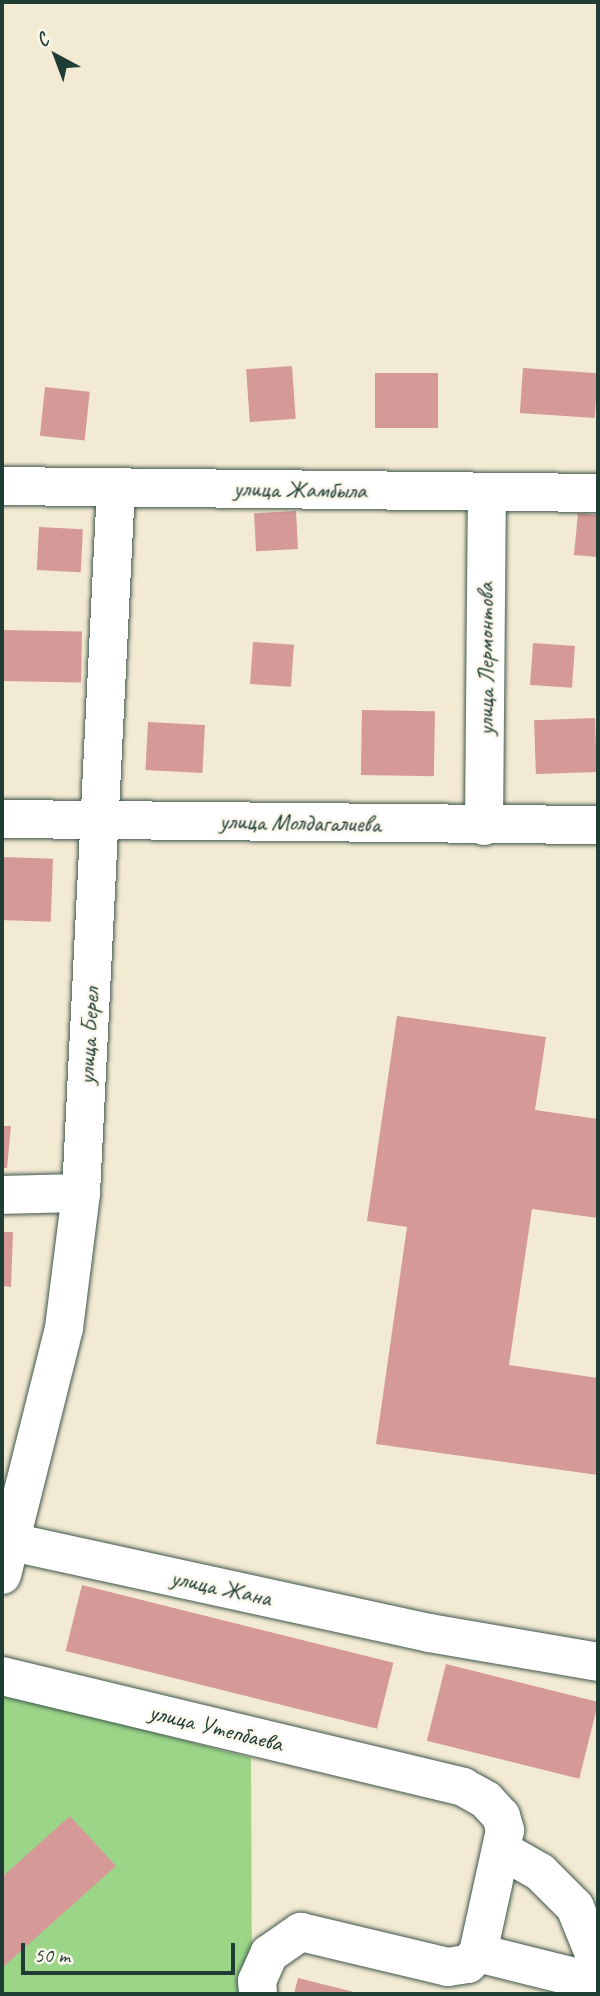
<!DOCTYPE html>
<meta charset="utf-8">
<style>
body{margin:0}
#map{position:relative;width:600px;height:1996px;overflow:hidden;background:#f3ead3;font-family:Caveat,sans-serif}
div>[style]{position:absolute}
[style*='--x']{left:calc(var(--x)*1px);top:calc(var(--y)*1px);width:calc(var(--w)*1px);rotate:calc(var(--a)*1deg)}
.green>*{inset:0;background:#9bd588}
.building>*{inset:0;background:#d59a97;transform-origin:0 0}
.roads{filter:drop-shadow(0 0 2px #3f574c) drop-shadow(0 0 2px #3f574c)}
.minor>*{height:38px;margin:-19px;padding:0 19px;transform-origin:19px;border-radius:19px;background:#fff}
span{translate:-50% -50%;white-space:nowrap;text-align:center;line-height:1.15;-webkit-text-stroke:5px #fbf7ec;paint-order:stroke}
.street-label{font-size:24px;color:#1f3d34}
.frame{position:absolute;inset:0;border:4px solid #1f3d34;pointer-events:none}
.north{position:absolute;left:21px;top:21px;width:70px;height:70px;-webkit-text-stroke:5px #fbf7ec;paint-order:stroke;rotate:319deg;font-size:19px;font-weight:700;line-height:28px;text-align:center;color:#1f3d34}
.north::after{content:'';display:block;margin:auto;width:24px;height:32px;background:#1f3d34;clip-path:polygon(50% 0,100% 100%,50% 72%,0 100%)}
.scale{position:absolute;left:21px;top:1943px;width:214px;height:32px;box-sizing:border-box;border:4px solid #1f3d34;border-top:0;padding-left:9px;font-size:21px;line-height:24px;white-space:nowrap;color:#1f3d34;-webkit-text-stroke:5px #fbf7ec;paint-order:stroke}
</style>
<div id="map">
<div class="green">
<div style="clip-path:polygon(2px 1693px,251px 1758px,252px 1994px,2px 1994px)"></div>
</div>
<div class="building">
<div style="left:292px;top:366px;width:53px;height:46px;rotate:86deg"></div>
<div style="left:523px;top:368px;width:75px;height:45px;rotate:4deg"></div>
<div style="left:438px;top:373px;width:55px;height:63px;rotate:90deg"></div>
<div style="left:45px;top:387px;width:45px;height:49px;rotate:6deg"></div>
<div style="left:296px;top:511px;width:38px;height:42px;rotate:87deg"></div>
<div style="clip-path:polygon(578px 513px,598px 515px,598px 557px,574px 555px)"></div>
<div style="left:39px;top:527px;width:44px;height:43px;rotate:3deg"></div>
<div style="left:2px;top:630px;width:80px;height:51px;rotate:1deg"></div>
<div style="left:253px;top:642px;width:41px;height:42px;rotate:4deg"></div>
<div style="left:533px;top:643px;width:42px;height:42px;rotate:4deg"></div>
<div style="left:362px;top:710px;width:73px;height:65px;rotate:1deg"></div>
<div style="left:595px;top:718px;width:54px;height:61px;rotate:88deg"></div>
<div style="left:148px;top:722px;width:57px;height:48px;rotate:3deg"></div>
<div style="left:2px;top:857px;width:51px;height:63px;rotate:2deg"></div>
<div style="clip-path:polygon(397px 1016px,546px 1037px,535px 1110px,598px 1119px,598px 1218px,532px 1209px,509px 1365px,598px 1378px,598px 1475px,376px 1444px,407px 1227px,367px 1221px)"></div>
<div style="clip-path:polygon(2px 1126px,11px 1126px,7px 1168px,2px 1168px)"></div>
<div style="clip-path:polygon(2px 1232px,13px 1232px,11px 1287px,2px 1286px)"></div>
<div style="left:82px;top:1585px;width:321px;height:68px;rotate:14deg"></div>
<div style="left:446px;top:1664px;width:157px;height:79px;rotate:14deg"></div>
<div style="clip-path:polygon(70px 1816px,116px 1866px,2px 1968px,2px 1877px)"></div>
<div style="clip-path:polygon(298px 1978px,358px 1993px,358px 1994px,294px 1994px)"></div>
</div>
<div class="roads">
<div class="minor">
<div style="--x:2;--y:486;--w:596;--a:0.67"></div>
<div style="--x:2;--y:819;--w:596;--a:0.58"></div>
<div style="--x:484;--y:826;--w:334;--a:-89.5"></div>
<div style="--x:2;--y:1195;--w:79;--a:-1.5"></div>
<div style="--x:12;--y:1542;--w:427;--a:12.3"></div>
<div style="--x:429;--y:1633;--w:171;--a:9.7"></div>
<div style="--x:2;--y:1575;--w:255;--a:-75.9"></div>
<div style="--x:64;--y:1328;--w:136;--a:-82.8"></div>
<div style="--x:81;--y:1193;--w:706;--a:-87.16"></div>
<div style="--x:2;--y:1676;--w:474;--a:13.5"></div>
<div style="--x:463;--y:1787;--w:26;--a:29"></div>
<div style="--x:486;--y:1800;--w:22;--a:47"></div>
<div style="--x:501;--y:1816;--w:15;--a:74"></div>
<div style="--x:505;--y:1830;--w:126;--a:102.4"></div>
<div style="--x:478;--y:1953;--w:124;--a:14"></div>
<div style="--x:503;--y:1851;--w:43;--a:29.6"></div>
<div style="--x:540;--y:1872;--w:49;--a:45"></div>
<div style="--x:575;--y:1907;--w:61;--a:68"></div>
<div style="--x:258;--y:1994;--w:13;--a:-94"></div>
<div style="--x:257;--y:1981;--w:30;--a:-66"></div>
<div style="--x:269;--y:1954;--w:39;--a:-35"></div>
<div style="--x:301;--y:1932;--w:151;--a:13.4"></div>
<div style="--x:448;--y:1967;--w:20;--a:-9"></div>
<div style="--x:468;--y:1964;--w:15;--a:-48"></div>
</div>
</div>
<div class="street-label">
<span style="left:300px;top:490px;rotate:1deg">улица Жамбыла</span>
<span style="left:486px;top:659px;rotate:-90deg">улица Лермонтова</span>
<span style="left:300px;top:823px;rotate:1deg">улица Молдагалиева</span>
<span style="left:89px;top:1036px;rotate:-87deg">улица Берел</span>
<span style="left:221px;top:1588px;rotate:12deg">улица Жана</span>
<span style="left:216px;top:1728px;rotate:14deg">улица Утепбаева</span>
</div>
<div class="frame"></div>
<div class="north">С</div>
<div class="scale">50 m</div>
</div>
